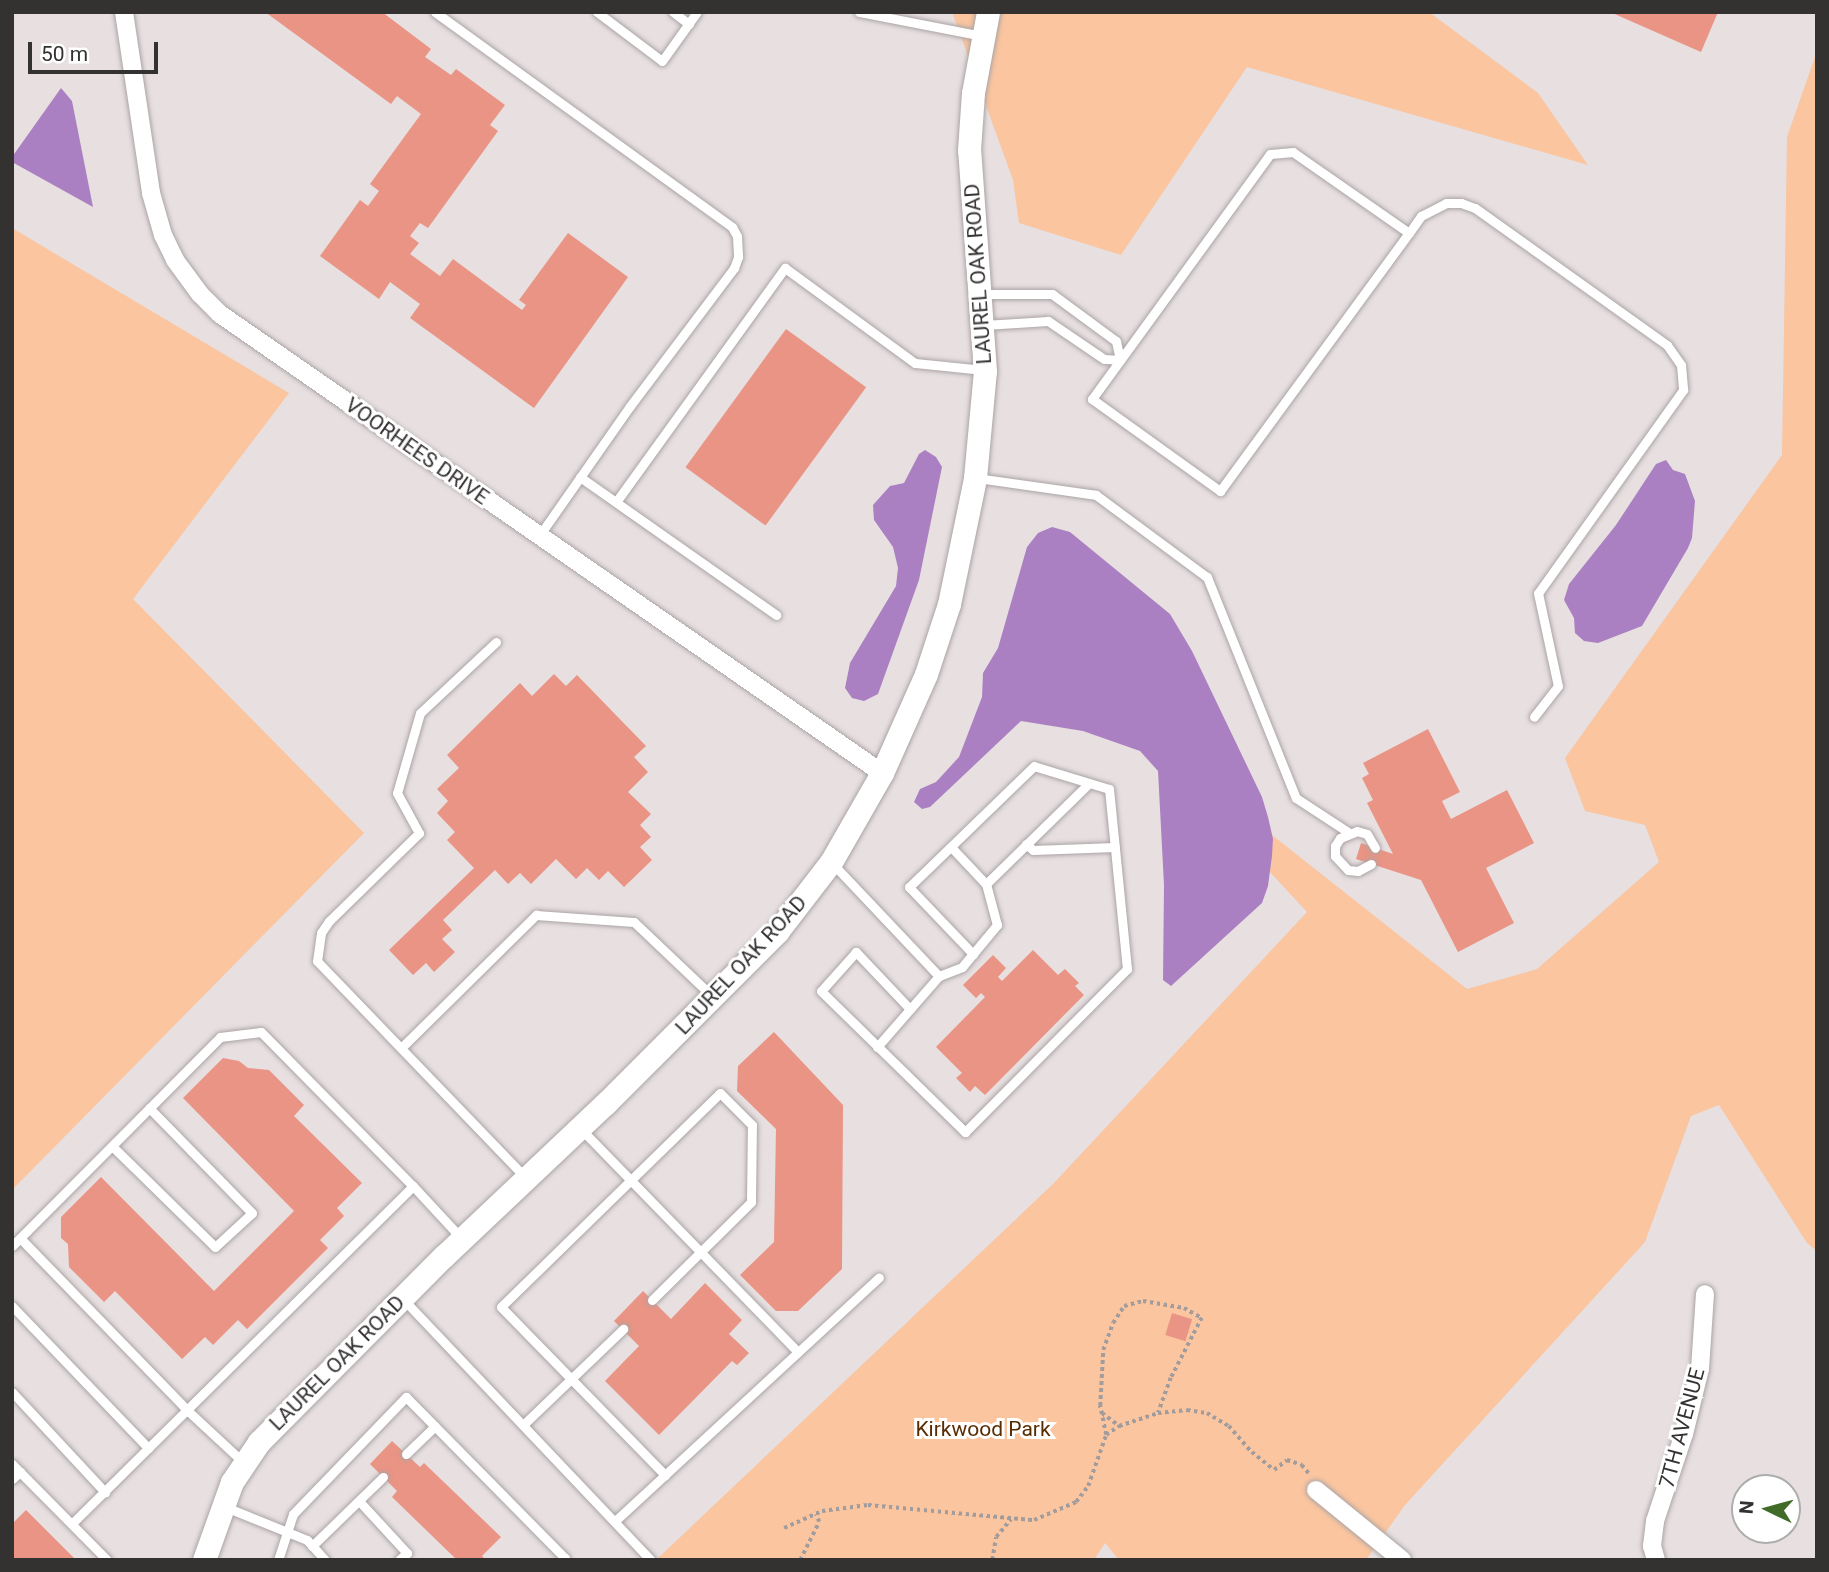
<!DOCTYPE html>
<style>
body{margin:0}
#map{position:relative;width:1829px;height:1572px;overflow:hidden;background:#e7dfe0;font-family:Roboto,sans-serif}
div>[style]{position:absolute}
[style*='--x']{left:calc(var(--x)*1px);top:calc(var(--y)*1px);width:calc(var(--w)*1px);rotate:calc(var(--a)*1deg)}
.green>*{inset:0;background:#fac59f}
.water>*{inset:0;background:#ab80c2}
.building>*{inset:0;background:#e99484;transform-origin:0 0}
.path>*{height:3.5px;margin-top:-1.75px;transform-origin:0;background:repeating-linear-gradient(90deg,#a29c9c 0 3.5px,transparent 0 7px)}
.roads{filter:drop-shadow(0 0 2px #aba4a5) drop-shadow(0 0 2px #aba4a5)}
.lane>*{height:9px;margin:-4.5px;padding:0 4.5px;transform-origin:4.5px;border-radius:4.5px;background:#fff}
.street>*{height:18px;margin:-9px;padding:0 9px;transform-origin:9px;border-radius:9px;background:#fff}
.secondary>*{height:23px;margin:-11.5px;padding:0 11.5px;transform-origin:11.5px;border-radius:11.5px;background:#fff}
span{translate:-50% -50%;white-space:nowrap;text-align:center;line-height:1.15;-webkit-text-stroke:6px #fff;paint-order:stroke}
.street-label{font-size:21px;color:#343131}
.park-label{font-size:21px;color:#592d03}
.frame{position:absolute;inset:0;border:14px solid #343131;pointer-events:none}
.north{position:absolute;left:1731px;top:1474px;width:70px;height:70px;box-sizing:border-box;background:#fff;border:2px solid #aeadad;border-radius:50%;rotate:275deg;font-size:19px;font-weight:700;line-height:28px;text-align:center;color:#343131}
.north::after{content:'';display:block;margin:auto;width:24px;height:32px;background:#416c28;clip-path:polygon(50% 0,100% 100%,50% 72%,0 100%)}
.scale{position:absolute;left:28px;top:42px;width:130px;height:32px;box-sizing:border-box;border:4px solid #343131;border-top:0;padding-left:9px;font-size:21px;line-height:24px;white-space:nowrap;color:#343131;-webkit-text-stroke:5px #fff;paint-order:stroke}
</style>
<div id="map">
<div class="green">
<div style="clip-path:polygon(952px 12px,1429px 12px,1538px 93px,1588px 165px,1247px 67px,1121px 255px,1019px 223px,1013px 180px)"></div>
<div style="clip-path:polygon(1817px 51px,1817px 1251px,1807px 1243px,1719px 1105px,1691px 1116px,1645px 1242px,1405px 1505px,1366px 1560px,1119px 1560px,1105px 1543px,1094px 1560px,656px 1560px,1053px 1184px,1307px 912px,1270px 872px,1272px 835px,1467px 989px,1537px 969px,1659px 862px,1645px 825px,1585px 811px,1565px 758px,1782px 455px,1787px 137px)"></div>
<div style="clip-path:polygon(12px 228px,289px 393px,133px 599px,364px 833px,12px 1190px)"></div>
</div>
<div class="water">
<div style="clip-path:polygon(61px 88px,72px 101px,93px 207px,12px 162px,12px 157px)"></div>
<div style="clip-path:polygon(925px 450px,936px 457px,942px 467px,919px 580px,878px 694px,864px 701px,852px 698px,845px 688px,850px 663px,896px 586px,898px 568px,893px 547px,874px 520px,873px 505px,890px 486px,904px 483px,919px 454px)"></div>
<div style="clip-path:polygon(1666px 460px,1673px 470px,1685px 474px,1695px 501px,1692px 538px,1688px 548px,1642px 626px,1598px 643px,1584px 641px,1575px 633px,1574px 618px,1564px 600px,1569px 584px,1616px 525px,1656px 464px)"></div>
<div style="clip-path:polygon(1052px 527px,1070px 532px,1170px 614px,1192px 651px,1262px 797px,1268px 817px,1273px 839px,1272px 856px,1268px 886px,1262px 903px,1171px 986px,1163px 980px,1164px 885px,1158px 771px,1140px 751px,1083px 731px,1021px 721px,930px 807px,922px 809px,914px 802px,920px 789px,936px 782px,959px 757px,982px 697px,983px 673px,998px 648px,1027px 547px,1038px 533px)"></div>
</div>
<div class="building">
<div style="clip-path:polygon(265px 12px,382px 12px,431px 49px,425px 57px,451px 75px,456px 69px,505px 105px,490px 125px,498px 131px,428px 228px,420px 223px,410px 236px,419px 243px,410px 254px,440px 276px,453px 259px,522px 310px,526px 305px,519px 300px,568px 233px,628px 277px,534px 408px,410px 318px,420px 304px,390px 282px,379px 299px,320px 256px,360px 200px,368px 206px,379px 191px,370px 184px,421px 114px,397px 96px,391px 104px)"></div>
<div style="clip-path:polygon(1610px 12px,1718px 12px,1701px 52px)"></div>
<div style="left:786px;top:329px;width:99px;height:171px;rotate:36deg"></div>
<div style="clip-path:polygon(554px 674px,566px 686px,577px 675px,646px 746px,634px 757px,648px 772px,628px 792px,651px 814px,640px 825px,651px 837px,640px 847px,652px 860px,624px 887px,608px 871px,599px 880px,587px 868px,576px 879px,556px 859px,531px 884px,520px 873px,508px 884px,495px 870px,443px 920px,452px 930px,442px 939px,455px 952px,434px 972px,426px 963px,413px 975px,389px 950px,474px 868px,447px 840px,455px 832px,437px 813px,448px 801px,437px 789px,459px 768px,447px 755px,520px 683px,532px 696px)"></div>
<div style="clip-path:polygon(1428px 729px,1460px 792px,1442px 801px,1451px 819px,1507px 790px,1534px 843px,1486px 868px,1514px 923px,1458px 952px,1421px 880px,1356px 859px,1361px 843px,1393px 854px,1367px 803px,1373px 800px,1362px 778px,1369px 774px,1363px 763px)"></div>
<div style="clip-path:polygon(1033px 950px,1058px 975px,1065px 969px,1079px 983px,1075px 986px,1084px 995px,985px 1095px,975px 1086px,970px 1092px,956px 1078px,962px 1073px,936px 1047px,985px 997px,981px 993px,976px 998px,963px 985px,993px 955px,1006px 968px,998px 977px,1002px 981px)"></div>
<div style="clip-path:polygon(774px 1032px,843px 1105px,842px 1269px,798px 1311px,776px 1311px,740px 1275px,774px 1242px,776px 1129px,737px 1091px,738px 1066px)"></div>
<div style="clip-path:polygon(223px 1058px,239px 1061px,248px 1068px,269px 1070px,304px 1105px,294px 1116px,362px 1183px,337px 1208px,344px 1216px,320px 1240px,328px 1248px,247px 1329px,238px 1320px,213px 1345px,205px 1337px,182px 1359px,115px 1291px,104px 1302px,69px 1267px,68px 1244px,61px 1238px,61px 1217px,101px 1177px,214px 1291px,294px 1211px,183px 1098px)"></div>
<div style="clip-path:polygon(705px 1283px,742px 1320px,729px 1334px,749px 1353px,737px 1365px,732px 1361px,659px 1435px,605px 1381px,639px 1346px,614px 1321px,643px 1291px,671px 1319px)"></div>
<div style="left:1172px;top:1313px;width:21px;height:23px;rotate:17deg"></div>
<div style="clip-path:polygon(392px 1441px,420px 1467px,424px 1463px,501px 1537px,482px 1556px,486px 1560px,457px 1560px,392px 1497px,397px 1491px,370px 1464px)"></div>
<div style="clip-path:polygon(26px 1510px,76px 1560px,12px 1560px,12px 1524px)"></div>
</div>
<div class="path">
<div style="--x:1102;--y:1413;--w:21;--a:37"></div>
<div style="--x:1106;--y:1435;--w:30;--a:-102"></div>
<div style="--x:1100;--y:1406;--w:56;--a:-86.9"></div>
<div style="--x:1103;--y:1350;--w:29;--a:-70"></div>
<div style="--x:1113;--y:1323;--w:20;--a:-57"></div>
<div style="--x:1124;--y:1306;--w:20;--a:-15"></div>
<div style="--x:1143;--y:1301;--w:42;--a:9.7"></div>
<div style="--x:1184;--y:1308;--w:21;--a:29"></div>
<div style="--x:1202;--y:1318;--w:68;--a:117.3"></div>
<div style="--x:1171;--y:1378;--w:37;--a:110"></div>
<div style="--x:784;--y:1528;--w:42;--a:-24.1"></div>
<div style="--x:822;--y:1511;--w:46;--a:-7.4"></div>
<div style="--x:868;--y:1505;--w:167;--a:5.2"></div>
<div style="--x:1034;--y:1520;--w:46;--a:-23.2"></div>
<div style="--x:1076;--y:1502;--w:20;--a:-53"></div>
<div style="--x:1088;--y:1486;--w:54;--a:-70.6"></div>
<div style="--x:1106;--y:1435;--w:16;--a:-35"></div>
<div style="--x:1119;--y:1426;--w:41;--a:-18.4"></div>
<div style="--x:1158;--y:1413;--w:29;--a:-6"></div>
<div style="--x:1187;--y:1410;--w:20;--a:9"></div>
<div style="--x:1207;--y:1413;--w:26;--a:31"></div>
<div style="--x:1229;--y:1426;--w:35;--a:49"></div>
<div style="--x:1252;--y:1452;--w:28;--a:39"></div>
<div style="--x:1274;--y:1470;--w:16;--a:-38"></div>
<div style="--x:1287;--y:1460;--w:16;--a:18"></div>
<div style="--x:1302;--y:1465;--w:13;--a:51"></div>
<div style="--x:800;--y:1560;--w:42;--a:-63.4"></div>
<div style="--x:819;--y:1522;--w:8;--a:-113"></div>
<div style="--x:992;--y:1560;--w:23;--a:-80"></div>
<div style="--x:996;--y:1537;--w:23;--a:-50"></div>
</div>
<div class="roads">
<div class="lane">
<div style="--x:435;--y:12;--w:367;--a:35.9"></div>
<div style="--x:732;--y:227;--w:10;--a:61"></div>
<div style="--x:737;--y:236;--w:21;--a:87"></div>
<div style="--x:738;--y:257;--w:12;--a:110"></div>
<div style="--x:734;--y:268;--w:173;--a:127"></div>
<div style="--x:630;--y:406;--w:159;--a:125"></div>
<div style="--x:597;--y:12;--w:81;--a:37"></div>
<div style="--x:662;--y:61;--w:60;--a:-54.5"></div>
<div style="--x:673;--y:12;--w:20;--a:37"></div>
<div style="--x:859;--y:12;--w:126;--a:11"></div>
<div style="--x:1409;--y:233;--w:141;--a:-145.1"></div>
<div style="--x:1293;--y:152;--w:23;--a:175"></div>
<div style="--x:1270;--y:154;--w:303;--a:126"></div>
<div style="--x:1092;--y:399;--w:158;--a:35.7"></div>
<div style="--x:1220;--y:491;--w:320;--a:-53.8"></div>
<div style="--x:1409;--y:233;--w:21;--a:-55"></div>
<div style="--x:1421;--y:216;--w:28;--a:-27"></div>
<div style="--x:1446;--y:203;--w:15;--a:0"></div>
<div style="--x:1461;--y:203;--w:15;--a:20"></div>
<div style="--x:1475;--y:208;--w:236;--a:35.5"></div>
<div style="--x:1667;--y:345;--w:24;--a:55"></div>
<div style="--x:1681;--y:365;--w:25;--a:85"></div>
<div style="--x:1683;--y:390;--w:249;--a:125.5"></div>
<div style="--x:1538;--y:593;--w:95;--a:77.9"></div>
<div style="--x:1558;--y:686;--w:39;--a:128"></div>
<div style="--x:981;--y:294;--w:71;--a:0"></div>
<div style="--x:1052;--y:294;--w:79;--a:36.3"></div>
<div style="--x:1116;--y:341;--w:19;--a:78"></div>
<div style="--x:1120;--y:360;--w:16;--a:-176"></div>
<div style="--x:1104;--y:359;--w:68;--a:-145.8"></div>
<div style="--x:1048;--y:321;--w:64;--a:176.4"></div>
<div style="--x:580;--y:477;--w:240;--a:35.1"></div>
<div style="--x:977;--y:478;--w:120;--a:8.1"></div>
<div style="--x:1096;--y:495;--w:138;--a:36.5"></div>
<div style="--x:1207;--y:577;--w:238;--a:68.1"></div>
<div style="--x:1296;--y:798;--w:62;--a:33.2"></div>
<div style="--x:616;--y:502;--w:289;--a:-54.2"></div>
<div style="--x:785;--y:268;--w:161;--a:36.2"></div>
<div style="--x:915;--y:363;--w:69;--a:5.8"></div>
<div style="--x:496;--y:642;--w:104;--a:136.9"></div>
<div style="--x:420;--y:713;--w:83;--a:106"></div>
<div style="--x:397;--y:793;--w:46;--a:61.2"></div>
<div style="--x:419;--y:833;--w:126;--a:135.6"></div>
<div style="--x:329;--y:921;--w:14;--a:124"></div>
<div style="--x:321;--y:933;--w:28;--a:98"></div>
<div style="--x:317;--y:961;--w:300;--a:46.1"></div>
<div style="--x:1026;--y:844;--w:9;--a:41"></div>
<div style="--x:1033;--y:850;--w:82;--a:-2.1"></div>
<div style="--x:951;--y:847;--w:51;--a:46.6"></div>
<div style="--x:832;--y:863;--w:156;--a:46.6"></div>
<div style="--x:1371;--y:864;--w:15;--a:152"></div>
<div style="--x:1358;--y:871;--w:10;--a:-174"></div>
<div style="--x:1348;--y:870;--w:19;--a:-133"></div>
<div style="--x:1335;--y:856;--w:10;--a:-90"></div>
<div style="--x:1335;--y:846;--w:9;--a:-58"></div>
<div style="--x:1340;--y:838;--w:18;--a:-22"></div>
<div style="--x:1357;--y:831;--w:10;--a:17"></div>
<div style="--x:1367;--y:834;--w:16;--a:60"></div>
<div style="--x:910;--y:1009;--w:79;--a:-133.5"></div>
<div style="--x:856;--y:952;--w:52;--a:131.9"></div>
<div style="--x:821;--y:991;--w:202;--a:44.4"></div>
<div style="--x:965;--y:1132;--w:230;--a:-45.2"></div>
<div style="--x:1127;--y:969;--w:181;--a:-95.7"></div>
<div style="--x:1109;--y:789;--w:78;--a:-163"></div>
<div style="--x:1034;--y:766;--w:174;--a:135.9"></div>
<div style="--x:909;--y:887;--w:93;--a:46.3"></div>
<div style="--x:877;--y:1047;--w:94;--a:-48.9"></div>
<div style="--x:939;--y:976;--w:25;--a:-21"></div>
<div style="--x:962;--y:967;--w:55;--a:-50.2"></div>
<div style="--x:997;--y:925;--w:42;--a:-105"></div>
<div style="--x:986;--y:884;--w:144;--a:-44.4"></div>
<div style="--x:401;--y:1048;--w:190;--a:-44.6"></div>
<div style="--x:536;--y:915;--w:98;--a:4.1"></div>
<div style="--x:634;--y:922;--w:106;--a:43.5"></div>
<div style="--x:581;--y:1129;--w:311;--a:45.8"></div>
<div style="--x:112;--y:1146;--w:144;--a:44.4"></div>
<div style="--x:215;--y:1247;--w:50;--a:-42.6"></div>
<div style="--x:252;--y:1213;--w:147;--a:-134.4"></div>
<div style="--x:413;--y:1186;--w:72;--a:47.2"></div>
<div style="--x:20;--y:1238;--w:240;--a:45.8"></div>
<div style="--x:187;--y:1410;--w:76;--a:42.9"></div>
<div style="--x:12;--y:1246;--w:295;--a:-45.1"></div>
<div style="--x:220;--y:1037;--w:41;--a:-7"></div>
<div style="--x:261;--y:1032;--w:216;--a:45.4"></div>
<div style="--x:413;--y:1186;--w:480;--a:135.3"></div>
<div style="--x:403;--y:1299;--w:360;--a:46.5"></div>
<div style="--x:652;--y:1300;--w:139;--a:-44.7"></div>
<div style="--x:751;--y:1202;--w:77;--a:-89.3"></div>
<div style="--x:752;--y:1125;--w:45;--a:-135"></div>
<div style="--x:720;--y:1093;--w:306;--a:135.7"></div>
<div style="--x:501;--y:1307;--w:235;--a:45.7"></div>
<div style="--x:12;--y:1306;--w:197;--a:46.2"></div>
<div style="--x:12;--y:1392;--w:137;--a:47.1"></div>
<div style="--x:523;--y:1425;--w:139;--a:-43.8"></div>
<div style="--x:406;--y:1454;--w:40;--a:-44"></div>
<div style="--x:12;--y:1464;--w:135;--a:45.3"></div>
<div style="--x:12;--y:1479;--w:11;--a:-41"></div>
<div style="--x:359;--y:1501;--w:71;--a:47.3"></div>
<div style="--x:407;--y:1553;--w:11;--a:139"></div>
<div style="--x:223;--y:1506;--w:91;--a:22"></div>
<div style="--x:307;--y:1540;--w:27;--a:48"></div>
<div style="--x:615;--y:1521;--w:359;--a:-42.7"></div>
<div style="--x:312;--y:1546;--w:99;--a:-44.2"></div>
<div style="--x:278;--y:1560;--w:48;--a:-71.9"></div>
<div style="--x:293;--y:1514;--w:163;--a:-46"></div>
<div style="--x:406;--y:1397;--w:226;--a:45.4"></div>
<div style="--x:565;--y:1558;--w:3;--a:135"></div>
</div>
<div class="street">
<div style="--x:124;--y:12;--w:183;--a:81.5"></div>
<div style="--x:151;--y:193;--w:44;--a:74.1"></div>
<div style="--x:163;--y:235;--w:28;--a:64"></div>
<div style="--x:175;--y:260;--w:42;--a:53.7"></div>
<div style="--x:200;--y:294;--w:28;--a:45"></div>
<div style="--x:220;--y:314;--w:806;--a:34.74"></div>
<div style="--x:1316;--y:1490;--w:111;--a:39.1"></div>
<div style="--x:1656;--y:1560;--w:15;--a:-106"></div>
<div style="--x:1652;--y:1546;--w:25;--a:-83"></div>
<div style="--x:1655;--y:1521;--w:92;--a:-71.6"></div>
<div style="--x:1684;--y:1434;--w:67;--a:-76.2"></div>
<div style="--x:1700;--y:1369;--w:75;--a:-86.2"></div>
</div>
<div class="secondary">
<div style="--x:204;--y:1560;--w:83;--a:-70.3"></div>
<div style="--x:232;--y:1482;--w:48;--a:-56"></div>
<div style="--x:259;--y:1442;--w:262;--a:-45.2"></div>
<div style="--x:444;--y:1256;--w:223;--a:-43.4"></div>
<div style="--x:606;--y:1103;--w:242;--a:-45"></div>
<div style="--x:777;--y:932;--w:88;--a:-52.4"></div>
<div style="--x:831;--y:862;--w:103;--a:-60.2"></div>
<div style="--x:882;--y:773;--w:108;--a:-66"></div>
<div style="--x:926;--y:674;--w:74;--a:-71.8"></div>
<div style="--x:949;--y:604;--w:129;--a:-78.3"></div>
<div style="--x:975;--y:478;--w:107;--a:-84.7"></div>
<div style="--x:985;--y:371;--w:222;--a:-94.1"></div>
<div style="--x:969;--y:150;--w:57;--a:-86"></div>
<div style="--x:973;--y:93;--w:82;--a:-79.5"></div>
</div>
</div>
<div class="street-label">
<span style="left:978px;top:274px;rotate:-94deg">LAUREL OAK ROAD</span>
<span style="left:417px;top:451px;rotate:35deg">VOORHEES DRIVE</span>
<span style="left:741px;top:965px;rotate:-47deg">LAUREL OAK ROAD</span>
<span style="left:337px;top:1363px;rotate:-45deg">LAUREL OAK ROAD</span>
<span style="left:1682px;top:1428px;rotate:-75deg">7TH AVENUE</span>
</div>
<div class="park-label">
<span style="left:983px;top:1429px">Kirkwood Park</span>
</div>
<div class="frame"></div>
<div class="north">N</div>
<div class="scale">50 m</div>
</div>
